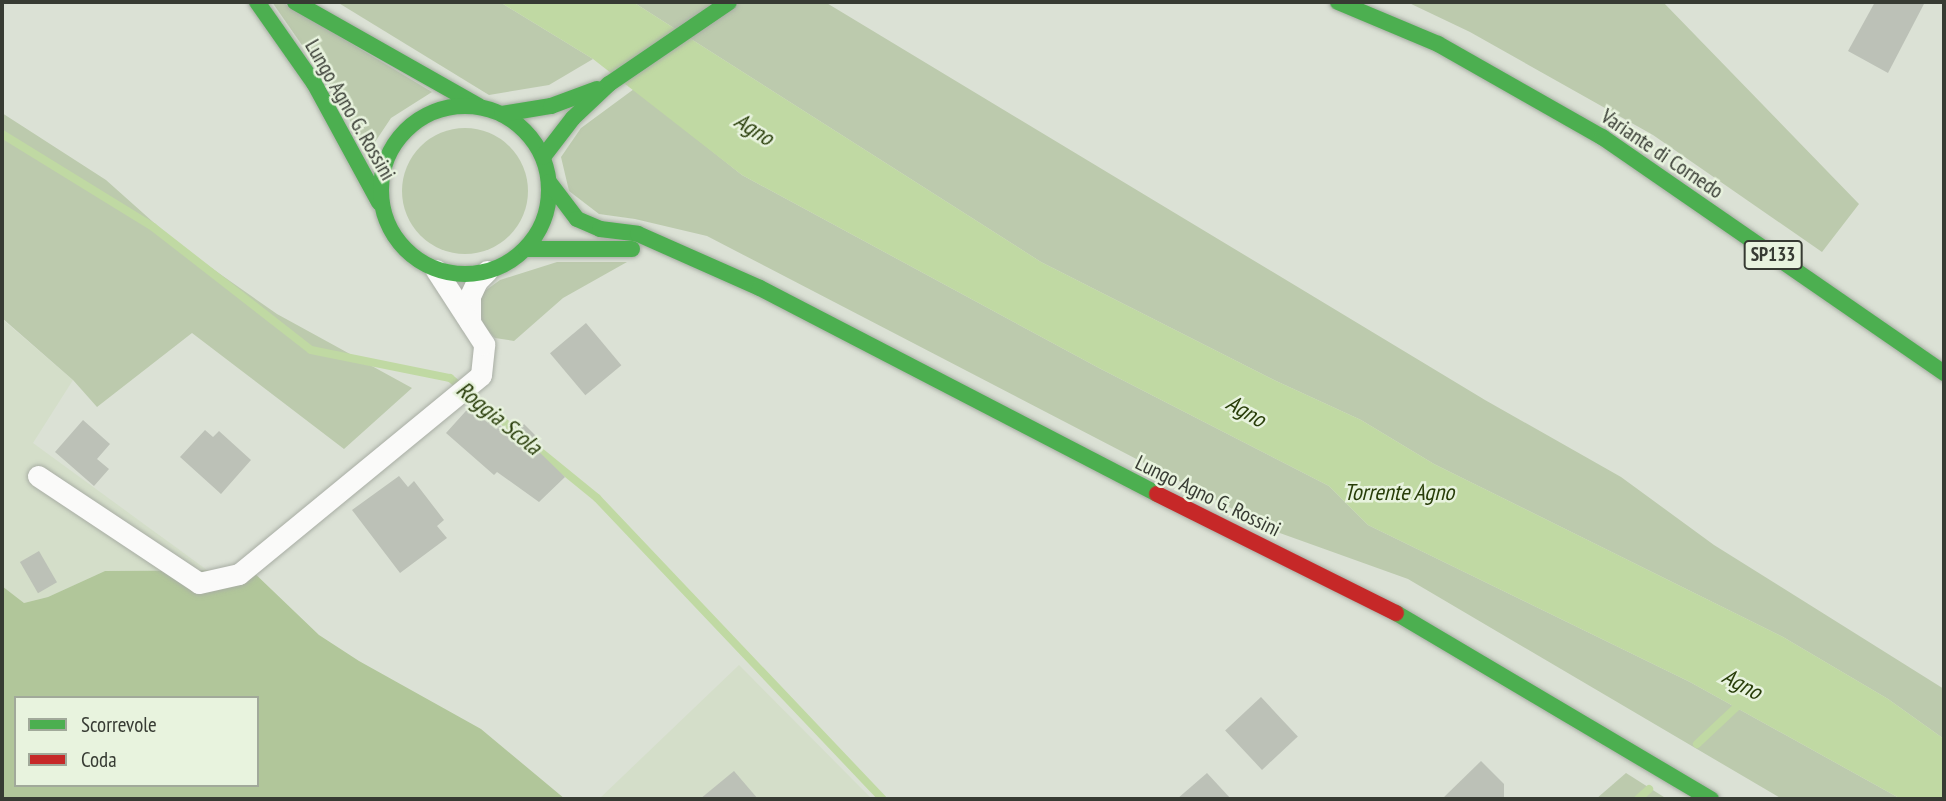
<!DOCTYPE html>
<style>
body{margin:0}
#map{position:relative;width:1946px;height:801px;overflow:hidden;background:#dbe1d5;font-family:"PT Sans Narrow",sans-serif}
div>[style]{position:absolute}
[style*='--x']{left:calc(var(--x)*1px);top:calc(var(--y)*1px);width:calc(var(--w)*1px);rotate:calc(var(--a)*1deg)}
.built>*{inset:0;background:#d4dec9}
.green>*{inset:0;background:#bccaad}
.round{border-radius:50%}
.forest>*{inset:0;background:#b1c69a}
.water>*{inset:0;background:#c0d9a3}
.stream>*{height:8px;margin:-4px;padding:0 4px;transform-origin:4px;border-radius:4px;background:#c0d9a3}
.building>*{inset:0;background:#bcc1b7;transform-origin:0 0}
.roads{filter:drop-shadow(0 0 2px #a8ada4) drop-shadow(0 0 2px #a8ada4)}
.street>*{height:21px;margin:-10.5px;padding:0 10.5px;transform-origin:10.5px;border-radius:10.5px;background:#fafaf9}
.fast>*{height:16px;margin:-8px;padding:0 8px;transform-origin:8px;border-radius:8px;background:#4caf50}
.fast>.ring{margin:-8px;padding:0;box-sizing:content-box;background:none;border:16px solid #4caf50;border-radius:50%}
.jam>*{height:16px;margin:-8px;padding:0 8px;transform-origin:8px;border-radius:8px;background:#c62828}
span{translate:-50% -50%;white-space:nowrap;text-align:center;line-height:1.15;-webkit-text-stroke:5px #e8f3de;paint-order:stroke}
.shield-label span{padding:2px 5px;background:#e8f3de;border:2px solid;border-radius:5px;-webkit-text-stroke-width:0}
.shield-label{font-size:19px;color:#373b33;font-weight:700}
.street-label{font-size:21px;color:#373b33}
.water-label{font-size:23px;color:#283d09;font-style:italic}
.frame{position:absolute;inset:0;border:4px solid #373b33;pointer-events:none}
.legend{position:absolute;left:14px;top:696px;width:245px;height:91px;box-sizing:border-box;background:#e8f3de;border:2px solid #a1a99a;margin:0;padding:9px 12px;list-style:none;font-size:21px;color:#373b33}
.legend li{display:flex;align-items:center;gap:14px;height:35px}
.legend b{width:35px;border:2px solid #a1a99a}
</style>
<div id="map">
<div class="built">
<div style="clip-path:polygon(2px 319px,73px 380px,33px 443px,207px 570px,105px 571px,48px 597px,24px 603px,2px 586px)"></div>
<div style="clip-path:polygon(739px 665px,872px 799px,599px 799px)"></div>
</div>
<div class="green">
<div style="clip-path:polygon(272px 2px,282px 2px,432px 92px,391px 118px,367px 154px,338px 97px)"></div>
<div style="clip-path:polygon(337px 2px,500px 2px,593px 59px,549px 85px,489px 95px)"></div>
<div style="clip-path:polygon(633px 2px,825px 2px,1485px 400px,1621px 477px,1714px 545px,1944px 689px,1944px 739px,1888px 699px,1783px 637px,1434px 464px,1361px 420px,1274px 380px,1041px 262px)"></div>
<div style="clip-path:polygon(1407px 2px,1663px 2px,1859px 204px,1822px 252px,1653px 135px,1470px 32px)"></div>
<div style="clip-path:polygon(634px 89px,742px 175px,1099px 368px,1329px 486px,1368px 525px,1690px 682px,1901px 799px,1782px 799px,1408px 579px,1277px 532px,707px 236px,635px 219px,599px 214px,569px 191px,561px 157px,581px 128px)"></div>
<div style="clip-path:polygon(2px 113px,106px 180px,180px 246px,277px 314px,412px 388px,344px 449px,192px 333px,97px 407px,73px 380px,2px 318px)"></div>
<div class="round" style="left:402px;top:128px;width:126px;height:126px"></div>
<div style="clip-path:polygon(557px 262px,627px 262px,563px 298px,514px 341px,495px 338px,484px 327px,479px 309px,482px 293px,500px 280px)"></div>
<div style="clip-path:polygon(1626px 773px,1667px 799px,1596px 799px)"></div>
</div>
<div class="forest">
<div style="clip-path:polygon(evenodd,251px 570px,319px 635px,359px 661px,481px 729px,565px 799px,2px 799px,2px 586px,24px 603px,48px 597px,105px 571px,251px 570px,16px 698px,257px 698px,257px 785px,16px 785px,16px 698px)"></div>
</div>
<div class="water">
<div style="clip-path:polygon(500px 2px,633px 2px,1041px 262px,1274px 380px,1361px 420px,1434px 464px,1783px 637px,1888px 699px,1944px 739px,1944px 799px,1901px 799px,1690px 682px,1368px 525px,1329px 486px,1099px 368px,742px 175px,593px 59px)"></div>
</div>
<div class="stream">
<div style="--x:2;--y:134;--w:177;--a:31.6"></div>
<div style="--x:153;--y:227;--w:200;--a:37.9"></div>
<div style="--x:311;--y:350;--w:142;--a:11.4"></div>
<div style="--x:450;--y:378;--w:190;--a:39.2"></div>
<div style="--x:597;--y:498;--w:415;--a:46.5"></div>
<div style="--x:1697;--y:744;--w:63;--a:-43.1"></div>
<div style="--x:1638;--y:799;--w:15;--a:-42"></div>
</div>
<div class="building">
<div style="clip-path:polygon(1875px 2px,1925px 2px,1888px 73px,1848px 51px)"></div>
<div style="left:586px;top:323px;width:55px;height:47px;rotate:50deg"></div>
<div style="clip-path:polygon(474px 402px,513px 437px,524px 424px,540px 440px,534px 447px,565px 477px,539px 502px,497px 472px,494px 475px,446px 433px)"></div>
<div style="clip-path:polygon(83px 420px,110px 444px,97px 459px,109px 469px,94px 486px,55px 452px)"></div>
<div style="clip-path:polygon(205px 430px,213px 437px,219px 431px,251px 460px,221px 494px,180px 457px)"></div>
<div style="clip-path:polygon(399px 476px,408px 487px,414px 481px,444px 520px,437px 526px,447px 538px,400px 573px,352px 510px)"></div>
<div style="left:39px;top:551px;width:36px;height:22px;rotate:60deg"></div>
<div style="left:1261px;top:697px;width:54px;height:49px;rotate:47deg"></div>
<div style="clip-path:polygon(1481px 761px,1504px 784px,1504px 799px,1442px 799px)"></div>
<div style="clip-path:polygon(734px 771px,758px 799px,700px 799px)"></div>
<div style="clip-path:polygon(1207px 773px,1231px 799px,1177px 799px)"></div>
</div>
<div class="roads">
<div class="street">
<div style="--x:470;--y:322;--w:26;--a:-90"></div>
<div style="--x:470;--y:296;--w:17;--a:-65"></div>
<div style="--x:477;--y:281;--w:14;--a:-45"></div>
<div style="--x:38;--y:476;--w:193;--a:33.6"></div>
<div style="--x:199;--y:583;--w:41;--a:-12.7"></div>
<div style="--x:239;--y:574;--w:313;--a:-39.4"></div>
<div style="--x:481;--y:375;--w:31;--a:-84"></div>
<div style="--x:484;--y:344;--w:88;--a:-123"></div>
</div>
<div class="fast">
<div style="--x:257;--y:2;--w:99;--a:54.9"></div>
<div style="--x:314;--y:83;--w:136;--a:61.4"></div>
<div style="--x:295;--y:2;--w:211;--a:29.5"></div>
<div style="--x:1338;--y:2;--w:108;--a:22.8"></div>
<div style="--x:1438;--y:44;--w:189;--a:29.6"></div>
<div style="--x:1602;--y:137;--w:416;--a:34.6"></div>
<div class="ring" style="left:381px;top:106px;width:152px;height:152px"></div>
<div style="--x:502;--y:114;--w:50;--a:-9.3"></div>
<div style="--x:551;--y:106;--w:49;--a:-20.3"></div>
<div style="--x:543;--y:157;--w:49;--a:-52.4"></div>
<div style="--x:573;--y:118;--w:50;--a:-43.4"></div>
<div style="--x:609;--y:84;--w:145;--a:-34.3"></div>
<div style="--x:549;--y:182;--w:46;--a:52.9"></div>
<div style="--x:577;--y:219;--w:25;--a:23"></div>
<div style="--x:600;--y:229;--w:38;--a:7"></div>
<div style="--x:638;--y:234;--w:133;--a:23.9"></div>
<div style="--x:760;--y:288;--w:447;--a:27.4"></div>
<div style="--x:526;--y:249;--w:106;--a:0"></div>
<div style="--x:1396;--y:613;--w:366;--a:30.6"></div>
</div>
<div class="jam">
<div style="--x:1157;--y:494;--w:267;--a:26.5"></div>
</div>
</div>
<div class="shield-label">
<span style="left:1773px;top:255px">SP133</span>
</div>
<div class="street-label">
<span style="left:350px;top:110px;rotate:60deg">Lungo Agno G. Rossini</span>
<span style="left:1662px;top:154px;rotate:34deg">Variante di Cornedo</span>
<span style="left:1208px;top:496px;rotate:26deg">Lungo Agno G. Rossini</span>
</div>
<div class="water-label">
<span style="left:754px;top:129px;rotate:32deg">Agno</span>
<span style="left:1246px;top:411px;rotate:30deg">Agno</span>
<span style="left:499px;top:418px;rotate:39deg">Roggia Scola</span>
<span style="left:1399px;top:492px">Torrente Agno</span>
<span style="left:1742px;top:684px;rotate:28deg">Agno</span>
</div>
<div class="frame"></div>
<ul class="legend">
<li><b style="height:9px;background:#4caf50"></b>Scorrevole</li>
<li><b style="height:9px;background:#c62828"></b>Coda</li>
</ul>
</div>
